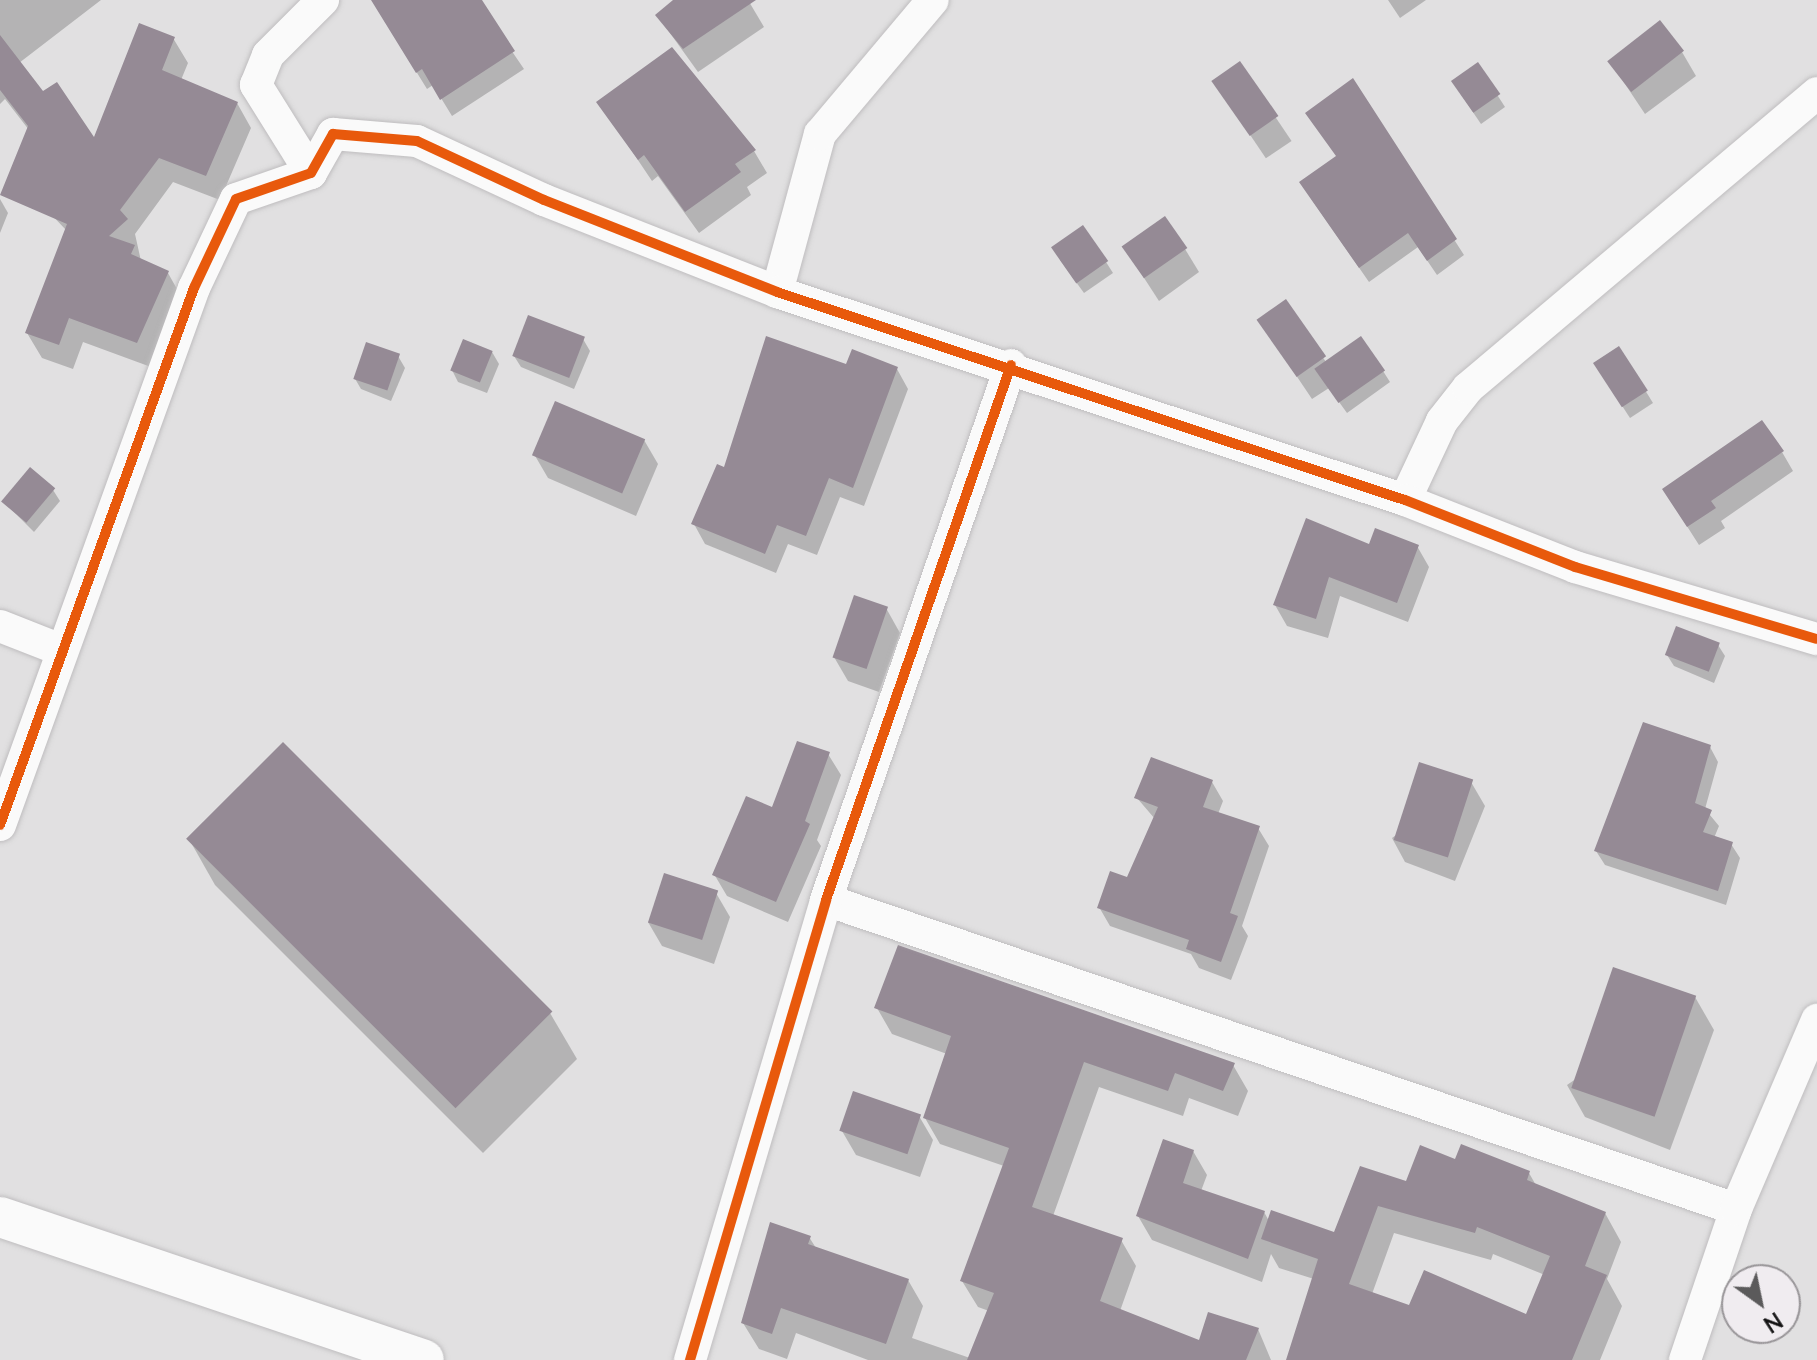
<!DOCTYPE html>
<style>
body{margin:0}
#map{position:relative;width:1817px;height:1360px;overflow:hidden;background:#e1e0e1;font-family:Lato,sans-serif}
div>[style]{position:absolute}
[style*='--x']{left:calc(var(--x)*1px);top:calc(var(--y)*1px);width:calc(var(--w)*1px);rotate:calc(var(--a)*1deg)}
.shadow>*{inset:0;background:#0003;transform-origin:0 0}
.building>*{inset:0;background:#958a95;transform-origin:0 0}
.roads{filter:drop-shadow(0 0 2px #bfbdbf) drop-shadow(0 0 2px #bfbdbf)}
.minor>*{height:32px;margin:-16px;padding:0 16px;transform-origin:16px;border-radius:16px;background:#fafafa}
.tertiary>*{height:40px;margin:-20px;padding:0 20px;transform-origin:20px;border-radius:20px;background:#fafafa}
.cycleway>*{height:10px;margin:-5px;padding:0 5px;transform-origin:5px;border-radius:5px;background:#e8590c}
span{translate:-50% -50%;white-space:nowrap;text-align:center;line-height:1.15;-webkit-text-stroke:8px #f0ecf0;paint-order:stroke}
.north{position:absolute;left:1721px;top:1264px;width:80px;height:80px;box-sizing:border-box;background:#f0ecf0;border:2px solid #989598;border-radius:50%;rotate:147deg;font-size:22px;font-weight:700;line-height:32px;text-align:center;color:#131213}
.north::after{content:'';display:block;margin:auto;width:28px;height:36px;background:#5b5a5b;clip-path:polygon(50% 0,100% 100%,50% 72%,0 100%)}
</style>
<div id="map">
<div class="shadow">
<div style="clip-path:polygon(0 0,101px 0,19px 63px,42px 94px,94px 142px,173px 38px,188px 63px,181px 80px,237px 103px,251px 128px,220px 200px,173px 182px,135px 234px,141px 261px,168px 273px,182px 298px,151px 367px,83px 342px,73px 369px,42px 358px,27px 333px,66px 230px,29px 191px,29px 130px,5px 99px,0 104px)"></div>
<div style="clip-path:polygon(372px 0,477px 0,524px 69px,452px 116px,433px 85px,427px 89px)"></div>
<div style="clip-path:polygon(676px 0,748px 0,764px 27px,698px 72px,657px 15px)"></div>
<div style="clip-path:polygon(1388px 0,1426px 0,1400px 18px)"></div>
<div style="clip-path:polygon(1682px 52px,1696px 76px,1645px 114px,1609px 60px)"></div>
<div style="left:1239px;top:63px;width:94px;height:31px;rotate:56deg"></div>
<div style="clip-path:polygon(1478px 65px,1505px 107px,1481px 124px,1460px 93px)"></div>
<div style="clip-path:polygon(1352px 81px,1464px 255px,1437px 275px,1418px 247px,1369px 282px,1310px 197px,1337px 158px)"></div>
<div style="clip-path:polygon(599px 102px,754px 151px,767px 173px,747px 187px,751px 195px,699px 233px,658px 176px,652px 181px)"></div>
<div style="clip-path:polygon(0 199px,8px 213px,0 233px)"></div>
<div style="clip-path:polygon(1124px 247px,1185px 249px,1199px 272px,1159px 301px)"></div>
<div style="clip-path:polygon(1060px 260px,1106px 262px,1113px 273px,1084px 293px)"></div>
<div style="clip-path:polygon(1285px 302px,1326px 362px,1383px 371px,1390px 382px,1347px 413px,1329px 388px,1312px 399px,1259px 320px)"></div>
<div style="clip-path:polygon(583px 339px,590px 351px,574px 389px,521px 367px,514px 356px)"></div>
<div style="clip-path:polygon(1619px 348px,1653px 403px,1630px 418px,1602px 375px)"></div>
<div style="clip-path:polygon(492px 352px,499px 364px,487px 393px,458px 382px,452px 370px)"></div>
<div style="clip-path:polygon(398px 356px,405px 368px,391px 401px,361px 389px,354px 377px)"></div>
<div style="clip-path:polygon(897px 369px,908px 389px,864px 506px,840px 497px,817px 555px,788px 544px,776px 573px,705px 544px,694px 524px,725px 469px)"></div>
<div style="clip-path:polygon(644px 440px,658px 464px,636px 516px,548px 478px,534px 454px)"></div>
<div style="clip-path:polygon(1782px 452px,1793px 471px,1721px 521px,1725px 528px,1699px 545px,1676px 509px)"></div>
<div style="clip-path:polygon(53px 490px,60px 501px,34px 532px,3px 501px)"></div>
<div style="clip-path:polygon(1370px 546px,1417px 546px,1429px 567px,1408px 622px,1340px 596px,1328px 638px,1287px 626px,1275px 605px)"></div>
<div style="clip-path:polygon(886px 608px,900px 633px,879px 692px,848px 681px,834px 657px)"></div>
<div style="clip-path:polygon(1718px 645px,1725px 656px,1714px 683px,1674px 666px,1667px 655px)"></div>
<div style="clip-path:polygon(1710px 747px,1718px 762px,1705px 809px,1719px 826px,1714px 838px,1731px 844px,1740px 858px,1726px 905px,1605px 865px,1596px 851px)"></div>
<div style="clip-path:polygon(828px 754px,841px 775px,817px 840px,821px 846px,788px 922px,727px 896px,714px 874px)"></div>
<div style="clip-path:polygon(1212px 782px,1223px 801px,1218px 814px,1258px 828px,1269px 846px,1242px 926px,1248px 936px,1231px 980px,1199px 968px,1191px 954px,1110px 926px,1099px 907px,1128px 879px,1155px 819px,1137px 798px)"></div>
<div style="clip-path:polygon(1471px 782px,1485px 806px,1455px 881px,1405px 862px,1392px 838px)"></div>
<div style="clip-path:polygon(189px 839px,550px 1013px,577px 1059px,483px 1153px,215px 885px)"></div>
<div style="clip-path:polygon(716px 893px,730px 917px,714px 964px,662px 946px,648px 922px)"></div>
<div style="clip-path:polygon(1695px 997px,1714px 1030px,1670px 1150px,1585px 1117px,1567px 1085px)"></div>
<div style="clip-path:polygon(877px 1008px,1233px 1065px,1248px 1091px,1238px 1116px,1189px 1098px,1183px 1116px,1099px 1087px,1053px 1216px,1121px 1240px,1136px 1266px,1120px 1311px,1200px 1343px,1258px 1329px,1271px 1360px,868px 1360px,796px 1333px,787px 1359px,759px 1349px,743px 1323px,809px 1237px,816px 1248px,908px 1280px,923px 1306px,912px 1338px,970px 1358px,989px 1311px,978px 1307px,962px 1281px,1004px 1166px,940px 1144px,925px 1118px,947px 1054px,892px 1034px)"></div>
<div style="clip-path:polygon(919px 1116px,933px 1140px,920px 1177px,856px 1155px,842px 1131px)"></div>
<div style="clip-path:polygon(evenodd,1193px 1151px,1207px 1175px,1201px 1191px,1264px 1212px,1269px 1221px,1336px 1234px,1407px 1184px,1456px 1161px,1529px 1173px,1537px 1187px,1605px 1213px,1621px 1242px,1607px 1279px,1622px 1306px,1600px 1360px,1292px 1360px,1314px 1279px,1279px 1268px,1271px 1254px,1262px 1282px,1152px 1240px,1138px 1216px,1193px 1151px,1394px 1233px,1491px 1260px,1493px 1254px,1545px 1275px,1527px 1317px,1410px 1307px,1372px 1294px,1394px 1233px)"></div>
</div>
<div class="building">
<div style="clip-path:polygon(371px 0,482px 0,515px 51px,440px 100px,422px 69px,416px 73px)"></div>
<div style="clip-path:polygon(673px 0,756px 0,683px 49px,655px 15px)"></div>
<div style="left:1660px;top:20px;width:39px;height:67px;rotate:52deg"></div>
<div style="clip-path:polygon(139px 23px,175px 37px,162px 70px,238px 102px,206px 176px,159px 158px,120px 210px,128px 219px,109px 236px,135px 245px,131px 254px,169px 271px,137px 343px,69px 318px,59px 345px,25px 333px,67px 224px,0 195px,28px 126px,0 90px,0 35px,43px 91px,57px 82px,94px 137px)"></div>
<div style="clip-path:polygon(672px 47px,756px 150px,735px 164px,741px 172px,685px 212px,644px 155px,638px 160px,596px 102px)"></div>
<div style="left:1240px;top:61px;width:67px;height:35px;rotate:55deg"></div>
<div style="left:1478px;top:62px;width:39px;height:33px;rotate:55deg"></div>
<div style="clip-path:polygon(1353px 78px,1457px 239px,1427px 261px,1408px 233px,1359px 268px,1299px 182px,1336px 156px,1305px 113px)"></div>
<div style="left:1165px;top:216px;width:39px;height:53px;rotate:55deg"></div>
<div style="left:1083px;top:225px;width:44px;height:39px;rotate:55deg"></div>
<div style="left:1286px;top:299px;width:70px;height:36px;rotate:55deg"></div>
<div style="left:528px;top:315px;width:61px;height:44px;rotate:21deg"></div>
<div style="clip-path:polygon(766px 336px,846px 364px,852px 349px,898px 367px,853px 488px,829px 478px,806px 536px,777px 525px,765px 554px,691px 524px,717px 464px,724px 467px)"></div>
<div style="left:1361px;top:336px;width:42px;height:57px;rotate:55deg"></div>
<div style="left:463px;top:339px;width:32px;height:34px;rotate:22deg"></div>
<div style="left:366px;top:342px;width:36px;height:39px;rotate:19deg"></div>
<div style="left:1619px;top:346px;width:53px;height:31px;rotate:57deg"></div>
<div style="left:555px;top:401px;width:98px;height:59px;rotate:23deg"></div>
<div style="clip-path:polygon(1762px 420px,1784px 451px,1711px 501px,1716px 508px,1687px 527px,1662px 489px)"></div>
<div style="left:30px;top:467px;width:33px;height:45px;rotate:40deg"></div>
<div style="clip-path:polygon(1306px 518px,1369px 544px,1375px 528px,1419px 545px,1397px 603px,1329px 577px,1316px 619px,1273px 605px)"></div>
<div style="left:854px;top:595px;width:36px;height:66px;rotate:19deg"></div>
<div style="left:1676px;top:626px;width:47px;height:31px;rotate:21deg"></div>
<div style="clip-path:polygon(1643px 722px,1711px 745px,1695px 803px,1712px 810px,1703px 832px,1733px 842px,1718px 891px,1594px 851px)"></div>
<div style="clip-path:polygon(797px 741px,830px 752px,805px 821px,810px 824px,776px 902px,712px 875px,746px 796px,772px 807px)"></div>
<div style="left:283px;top:742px;width:381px;height:137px;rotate:45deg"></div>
<div style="clip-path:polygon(1151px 757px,1213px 780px,1203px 807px,1260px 826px,1230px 913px,1238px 916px,1221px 962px,1186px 949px,1189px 940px,1097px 908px,1110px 871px,1127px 877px,1158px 807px,1134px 798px)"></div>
<div style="left:1419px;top:762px;width:57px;height:82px;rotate:18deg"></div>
<div style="left:664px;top:873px;width:57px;height:52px;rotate:18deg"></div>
<div style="clip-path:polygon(898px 945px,1235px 1063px,1223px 1091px,1175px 1073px,1168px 1091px,1084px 1062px,1032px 1207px,1123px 1238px,1100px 1301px,1199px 1340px,1208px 1312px,1259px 1328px,1246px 1360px,967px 1360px,994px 1293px,960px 1281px,1009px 1148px,923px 1118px,951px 1036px,874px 1008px)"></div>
<div style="left:1613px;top:967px;width:88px;height:128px;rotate:19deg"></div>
<div style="left:853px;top:1091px;width:72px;height:42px;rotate:19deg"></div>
<div style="clip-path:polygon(1163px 1139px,1194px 1150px,1183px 1183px,1265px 1211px,1248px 1259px,1136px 1216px)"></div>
<div style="clip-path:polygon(evenodd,1461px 1144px,1530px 1171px,1527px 1180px,1606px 1212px,1585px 1266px,1607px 1275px,1572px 1360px,1286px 1360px,1318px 1259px,1261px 1239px,1271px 1210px,1334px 1232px,1360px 1166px,1406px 1181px,1420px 1145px,1455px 1159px,1461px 1144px,1378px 1206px,1475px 1233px,1477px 1227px,1550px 1256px,1526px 1314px,1424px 1270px,1409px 1305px,1349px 1284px,1378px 1206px)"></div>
<div style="clip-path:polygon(770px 1222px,811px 1236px,808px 1244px,909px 1279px,886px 1344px,781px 1308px,772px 1334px,741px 1323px)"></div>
</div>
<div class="roads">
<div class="minor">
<div style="--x:311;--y:173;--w:104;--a:-122"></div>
<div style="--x:256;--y:85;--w:32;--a:-68"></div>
<div style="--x:268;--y:55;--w:78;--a:-45"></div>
<div style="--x:777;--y:292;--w:164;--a:-74.8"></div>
<div style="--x:820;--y:134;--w:175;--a:-49.9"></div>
<div style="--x:1405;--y:500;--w:87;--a:-64.9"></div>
<div style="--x:1442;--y:421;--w:42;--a:-51.8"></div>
<div style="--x:1468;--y:388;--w:457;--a:-40.2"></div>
<div style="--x:0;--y:626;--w:66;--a:21.5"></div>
<div style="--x:0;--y:825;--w:571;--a:-70.14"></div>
<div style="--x:194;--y:288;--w:98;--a:-64.7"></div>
<div style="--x:236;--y:199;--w:79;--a:-19.1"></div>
<div style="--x:311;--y:173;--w:45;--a:-60.6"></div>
<div style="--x:333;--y:134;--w:84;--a:4.8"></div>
<div style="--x:417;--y:141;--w:140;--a:24.9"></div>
<div style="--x:544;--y:200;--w:251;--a:21.5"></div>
<div style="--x:777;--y:292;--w:662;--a:18.33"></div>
<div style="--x:1405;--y:500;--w:183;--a:21.5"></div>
<div style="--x:1575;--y:567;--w:252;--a:16.6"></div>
<div style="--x:826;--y:900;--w:961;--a:18.76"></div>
<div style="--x:690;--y:1360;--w:480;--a:-73.5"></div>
<div style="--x:826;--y:900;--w:566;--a:-70.92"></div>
<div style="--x:1685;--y:1360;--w:159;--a:-71.3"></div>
<div style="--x:1736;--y:1209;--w:206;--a:-66.8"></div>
</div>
<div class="tertiary">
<div style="--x:0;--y:1217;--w:447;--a:18.6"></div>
</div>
</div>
<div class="cycleway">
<div style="--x:0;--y:825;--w:571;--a:-70.14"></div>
<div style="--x:194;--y:288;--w:98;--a:-64.7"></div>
<div style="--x:236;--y:199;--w:79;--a:-19.1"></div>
<div style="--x:311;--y:173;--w:45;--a:-60.6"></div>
<div style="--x:333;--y:134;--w:84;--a:4.8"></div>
<div style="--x:417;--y:141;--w:140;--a:24.9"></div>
<div style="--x:544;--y:200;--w:251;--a:21.5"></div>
<div style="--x:777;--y:292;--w:662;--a:18.33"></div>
<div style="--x:1405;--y:500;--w:183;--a:21.5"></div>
<div style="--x:1575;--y:567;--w:252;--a:16.6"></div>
<div style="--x:690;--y:1360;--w:480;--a:-73.5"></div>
<div style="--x:826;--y:900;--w:566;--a:-70.92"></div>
</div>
<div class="north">N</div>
</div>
